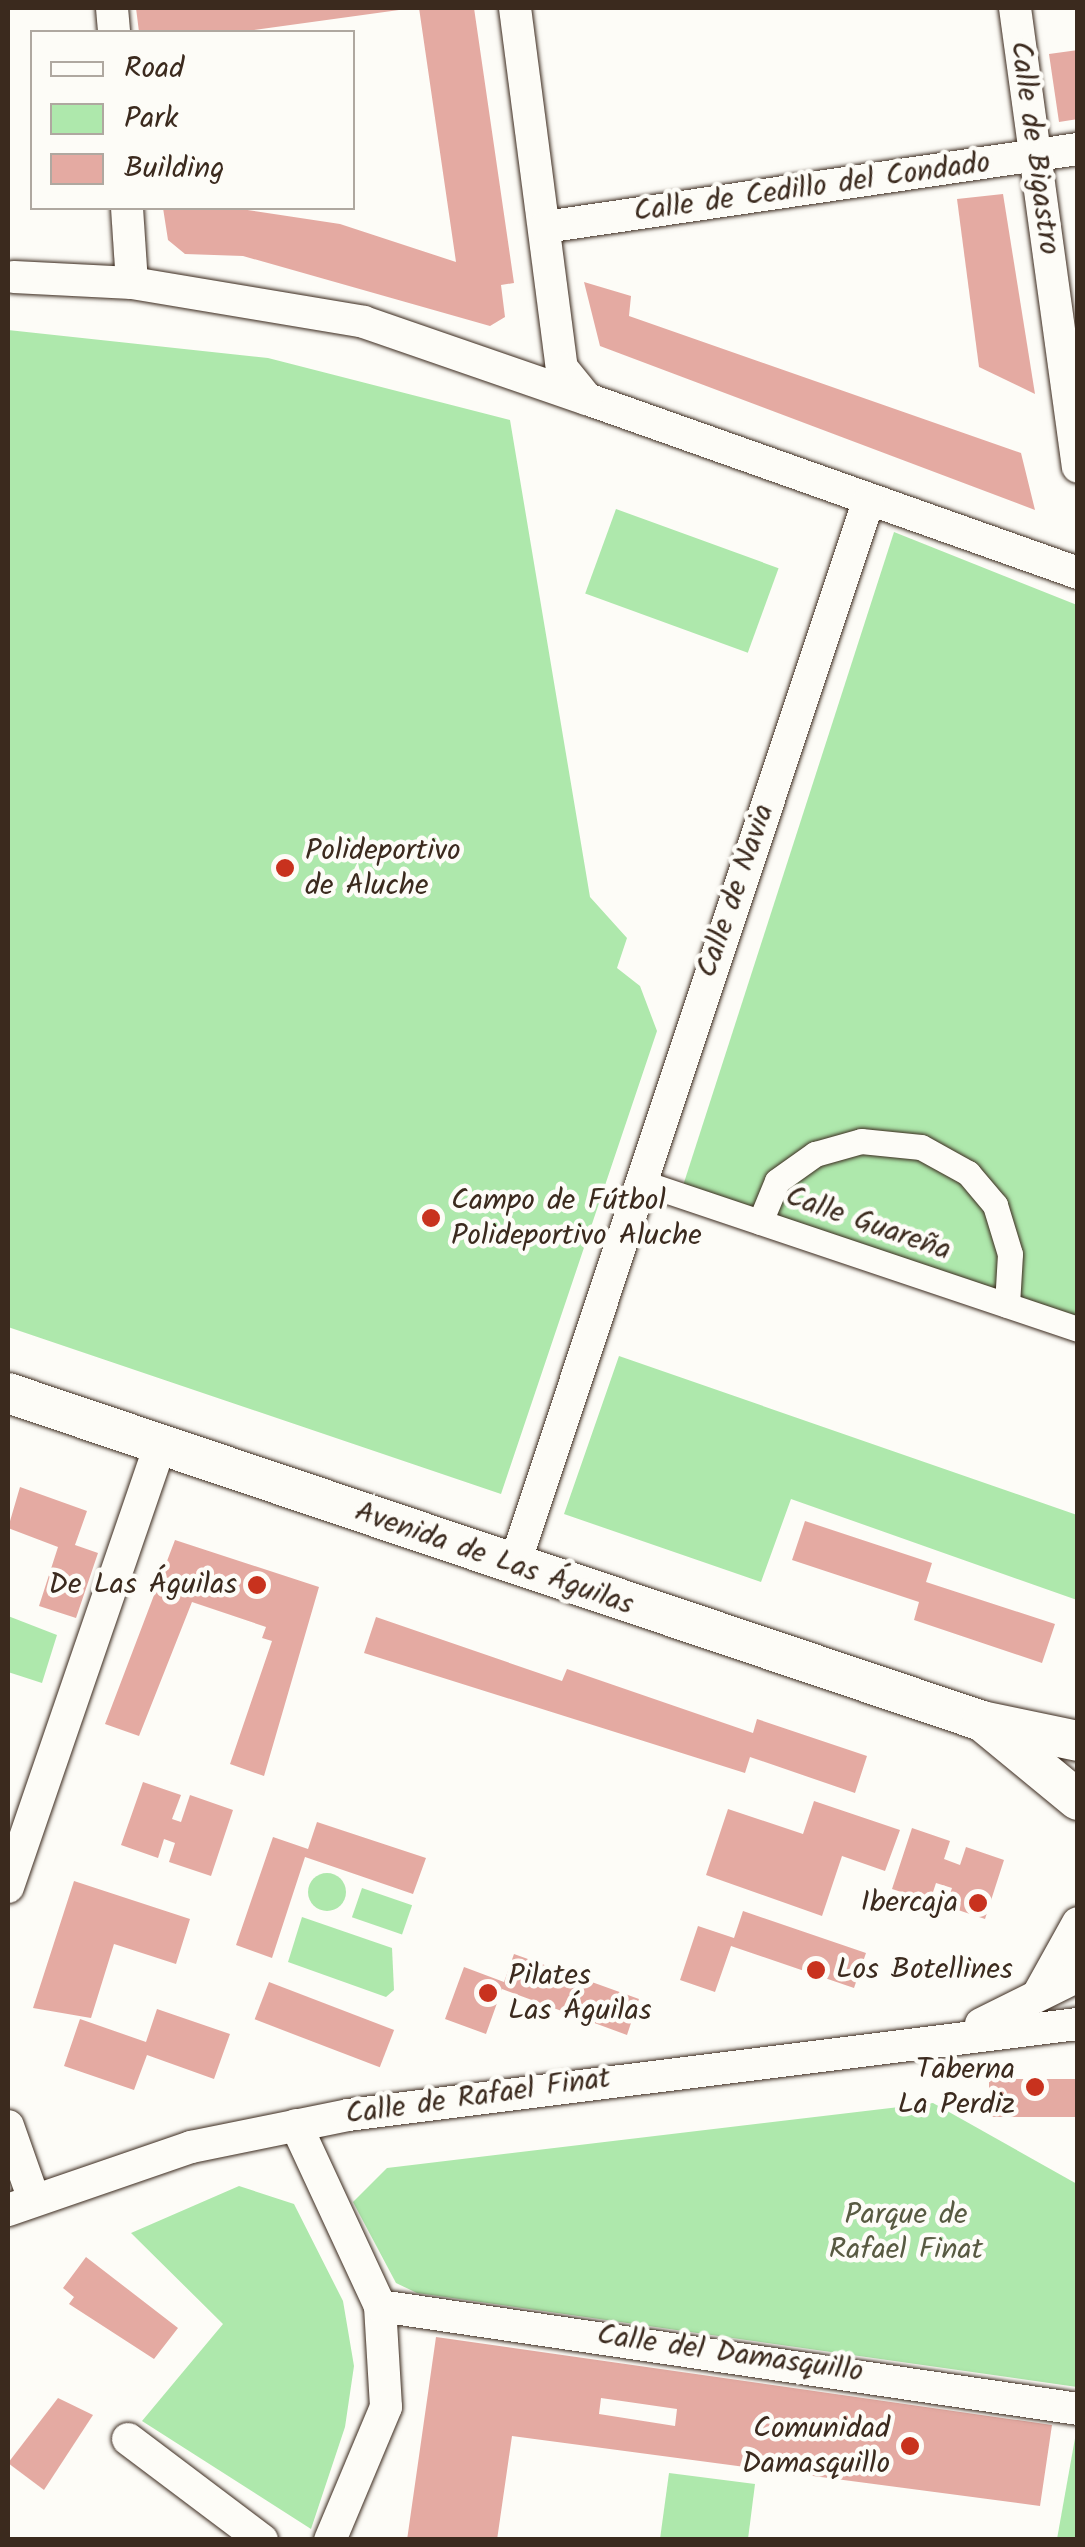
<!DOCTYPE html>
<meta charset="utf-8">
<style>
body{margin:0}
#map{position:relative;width:1085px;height:2547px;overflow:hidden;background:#fdfcf7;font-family:Kalam,sans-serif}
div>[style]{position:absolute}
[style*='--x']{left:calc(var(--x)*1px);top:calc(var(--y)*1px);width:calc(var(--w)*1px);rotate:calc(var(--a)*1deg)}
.green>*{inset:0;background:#aee8ac;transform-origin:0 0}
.round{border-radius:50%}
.building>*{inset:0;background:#e4aaa2;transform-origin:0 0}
.roads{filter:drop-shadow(0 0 2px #3b2a1e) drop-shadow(0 0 2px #3b2a1e)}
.pedestrian>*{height:25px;margin:-12.5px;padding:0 12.5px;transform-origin:12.5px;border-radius:12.5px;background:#fdfcf7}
.minor>*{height:32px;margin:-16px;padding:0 16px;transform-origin:16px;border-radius:16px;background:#fdfcf7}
.tertiary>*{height:40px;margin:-20px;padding:0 20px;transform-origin:20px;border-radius:20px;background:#fdfcf7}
.dots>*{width:28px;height:28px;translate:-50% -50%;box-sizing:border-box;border:5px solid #fdfcf7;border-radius:50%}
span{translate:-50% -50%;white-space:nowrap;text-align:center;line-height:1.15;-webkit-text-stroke:9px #fdfcf7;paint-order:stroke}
.street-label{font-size:30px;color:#3b2a1e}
.poi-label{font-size:30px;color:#3b2a1e}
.left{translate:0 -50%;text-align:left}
.right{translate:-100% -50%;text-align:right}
.park-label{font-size:30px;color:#585a42}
.frame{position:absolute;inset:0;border:10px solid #3b2a1e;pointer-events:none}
.legend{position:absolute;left:30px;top:30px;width:325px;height:180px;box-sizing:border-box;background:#fdfcf7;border:2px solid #afa8a0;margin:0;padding:12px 18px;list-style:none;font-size:30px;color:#3b2a1e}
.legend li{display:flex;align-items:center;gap:20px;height:50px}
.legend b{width:50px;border:2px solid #afa8a0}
</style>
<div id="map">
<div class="green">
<div style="clip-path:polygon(8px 330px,268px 358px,510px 420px,590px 897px,627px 938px,617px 968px,640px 986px,657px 1031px,501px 1494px,8px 1327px)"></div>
<div style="left:616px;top:509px;width:173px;height:90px;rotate:20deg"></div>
<div style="clip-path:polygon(894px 532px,1077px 605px,1077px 1329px,680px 1195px)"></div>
<div style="clip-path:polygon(619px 1356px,1077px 1515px,1077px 1600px,791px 1499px,761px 1582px,564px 1514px)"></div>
<div style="clip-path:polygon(8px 1616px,57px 1635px,42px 1683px,8px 1672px)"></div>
<div class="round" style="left:308px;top:1873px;width:38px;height:38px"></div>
<div style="left:362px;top:1888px;width:53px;height:31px;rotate:19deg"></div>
<div style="clip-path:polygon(302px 1917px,392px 1948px,394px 1990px,386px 1997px,288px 1962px)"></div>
<div style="clip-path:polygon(933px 2103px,1077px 2184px,1077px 2387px,417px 2293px,396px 2283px,353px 2202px,387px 2168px)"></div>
<div style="clip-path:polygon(239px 2186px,294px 2204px,343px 2301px,354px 2366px,345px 2427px,311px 2529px,142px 2421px,223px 2324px,131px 2233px)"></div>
<div style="clip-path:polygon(1077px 2427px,1077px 2539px,1057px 2539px)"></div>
<div style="clip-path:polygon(669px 2473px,755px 2484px,748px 2539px,660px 2539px)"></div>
</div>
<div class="building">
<div style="clip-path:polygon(136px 8px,399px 8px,399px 10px,239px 32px,139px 32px)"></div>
<div style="clip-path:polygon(419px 8px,474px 8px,514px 283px,501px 285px,505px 317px,490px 326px,243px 256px,185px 254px,168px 240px,163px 208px,234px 208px,340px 224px,456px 262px)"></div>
<div style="clip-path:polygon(1078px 50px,1078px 119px,1059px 122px,1049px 54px)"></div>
<div style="clip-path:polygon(1003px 194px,1035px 394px,979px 367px,957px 199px)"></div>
<div style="clip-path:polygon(584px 282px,631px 296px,629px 316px,1021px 453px,1035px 510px,600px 346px)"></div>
<div style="clip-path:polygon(20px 1487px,87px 1511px,75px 1545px,98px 1553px,76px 1618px,39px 1606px,58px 1547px,8px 1528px)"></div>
<div style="clip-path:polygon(805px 1521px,932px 1563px,926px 1582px,1055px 1624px,1042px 1663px,914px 1620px,919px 1602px,792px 1560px)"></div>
<div style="clip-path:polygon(175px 1540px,319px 1587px,264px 1776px,230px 1764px,272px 1641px,262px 1638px,266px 1627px,192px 1602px,139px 1736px,105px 1724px)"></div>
<div style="clip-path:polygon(376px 1617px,562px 1681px,567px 1669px,753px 1733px,757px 1719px,867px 1756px,855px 1793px,750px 1757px,745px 1773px,364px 1653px)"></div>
<div style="clip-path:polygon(143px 1782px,181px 1795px,172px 1819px,181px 1822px,190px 1795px,233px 1810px,211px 1876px,169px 1862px,175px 1843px,164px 1839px,158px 1858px,121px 1845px)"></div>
<div style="clip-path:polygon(814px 1801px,900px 1830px,885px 1871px,842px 1856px,822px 1916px,706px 1875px,728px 1809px,803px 1834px)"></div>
<div style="clip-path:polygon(317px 1822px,426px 1858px,413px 1894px,305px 1857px,272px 1958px,236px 1945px,273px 1837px,308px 1849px)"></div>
<div style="clip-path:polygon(912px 1828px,950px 1841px,944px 1859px,960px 1865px,966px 1847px,1004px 1860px,985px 1919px,946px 1906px,952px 1888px,936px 1883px,930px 1901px,892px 1889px)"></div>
<div style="clip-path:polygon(74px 1881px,190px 1919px,176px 1964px,114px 1944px,91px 2018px,33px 2008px)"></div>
<div style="clip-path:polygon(743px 1911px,866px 1953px,854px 1988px,731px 1946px,715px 1992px,680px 1980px,698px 1926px,734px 1938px)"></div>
<div style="clip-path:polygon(514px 1954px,639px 1999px,627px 2035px,502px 1989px,486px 2034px,445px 2019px,464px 1967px,504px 1982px)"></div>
<div style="left:269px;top:1982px;width:134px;height:40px;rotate:21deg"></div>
<div style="clip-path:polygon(157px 2009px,230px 2034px,214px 2079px,147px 2055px,134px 2090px,64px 2066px,80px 2019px,146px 2042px)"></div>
<div style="left:1078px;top:2079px;width:38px;height:89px;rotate:90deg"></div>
<div style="clip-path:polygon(86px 2257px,178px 2328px,154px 2359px,69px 2304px,74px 2297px,63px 2288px)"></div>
<div style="clip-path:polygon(evenodd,436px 2337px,1052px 2425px,1040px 2506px,512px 2436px,497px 2540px,407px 2540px,436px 2337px,601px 2398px,677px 2409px,675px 2426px,599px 2414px,601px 2398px)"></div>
<div style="clip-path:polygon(58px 2398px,93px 2415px,44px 2490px,8px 2463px)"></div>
</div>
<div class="roads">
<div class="pedestrian">
<div style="--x:638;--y:1181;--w:464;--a:18.6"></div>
<div style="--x:760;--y:1222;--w:44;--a:-67.5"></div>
<div style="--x:777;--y:1181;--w:47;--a:-35.4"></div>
<div style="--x:815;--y:1154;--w:48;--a:-15.8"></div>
<div style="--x:861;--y:1141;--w:60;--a:5.7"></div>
<div style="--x:921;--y:1147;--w:54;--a:29"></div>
<div style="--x:968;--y:1173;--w:42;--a:49.8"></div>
<div style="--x:995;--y:1205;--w:51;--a:73"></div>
<div style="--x:1010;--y:1254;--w:51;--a:93.4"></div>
</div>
<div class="minor">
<div style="--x:112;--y:8;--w:24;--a:85"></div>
<div style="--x:515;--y:8;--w:363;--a:82.6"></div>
<div style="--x:562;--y:368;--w:40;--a:51"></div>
<div style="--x:587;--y:399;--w:521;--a:19.51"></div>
<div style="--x:1015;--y:8;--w:463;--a:82.2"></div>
<div style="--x:127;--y:208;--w:75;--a:86.2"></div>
<div style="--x:132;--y:283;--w:235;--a:9.5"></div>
<div style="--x:364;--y:322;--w:235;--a:19.1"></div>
<div style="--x:545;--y:227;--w:539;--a:-8.33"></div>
<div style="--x:14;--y:277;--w:118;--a:2.9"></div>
<div style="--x:514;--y:1566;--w:1121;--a:-71.6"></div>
<div style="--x:8;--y:1887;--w:466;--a:-71"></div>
<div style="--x:1039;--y:1993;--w:80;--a:-60.9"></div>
<div style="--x:981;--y:2024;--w:108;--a:-26.3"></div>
<div style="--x:296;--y:2125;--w:200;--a:65.1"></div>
<div style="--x:380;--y:2306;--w:101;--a:86.6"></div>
<div style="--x:386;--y:2407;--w:144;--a:112.8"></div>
<div style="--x:8;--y:2126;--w:78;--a:70.6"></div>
<div style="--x:8;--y:2210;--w:194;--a:-19"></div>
<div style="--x:191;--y:2147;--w:160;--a:-11.5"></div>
<div style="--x:348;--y:2115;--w:736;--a:-7.11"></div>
<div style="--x:380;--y:2306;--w:706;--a:8.39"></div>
<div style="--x:128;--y:2439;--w:168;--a:37"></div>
</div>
<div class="tertiary">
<div style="--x:8;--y:1393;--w:1028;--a:18.61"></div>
<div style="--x:982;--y:1721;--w:98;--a:11.8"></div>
<div style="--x:982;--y:1721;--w:124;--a:39.5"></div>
</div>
</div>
<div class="dots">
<div style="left:285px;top:868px;background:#c8321e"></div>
<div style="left:431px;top:1218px;background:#c8321e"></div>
<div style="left:257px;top:1585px;background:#c8321e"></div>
<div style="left:978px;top:1903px;background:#c8321e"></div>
<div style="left:816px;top:1970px;background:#c8321e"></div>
<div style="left:488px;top:1993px;background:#c8321e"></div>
<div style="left:1035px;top:2087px;background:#c8321e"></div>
<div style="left:910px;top:2446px;background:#c8321e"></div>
</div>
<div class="street-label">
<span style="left:1034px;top:148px;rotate:82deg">Calle de Bigastro</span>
<span style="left:812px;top:188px;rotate:-8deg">Calle de Cedillo del Condado</span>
<span style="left:736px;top:891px;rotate:-71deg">Calle de Navia</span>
<span style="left:868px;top:1224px;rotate:19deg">Calle Guareña</span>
<span style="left:494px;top:1559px;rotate:19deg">Avenida de Las Águilas</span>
<span style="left:478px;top:2097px;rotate:-8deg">Calle de Rafael Finat</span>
<span style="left:730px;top:2354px;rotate:8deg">Calle del Damasquillo</span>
</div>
<div class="poi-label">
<span class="left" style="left:305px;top:868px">Polideportivo<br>de Aluche</span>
<span class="left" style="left:451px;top:1218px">Campo de Fútbol<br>Polideportivo Aluche</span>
<span class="right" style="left:237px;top:1585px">De Las Águilas</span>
<span class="right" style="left:958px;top:1903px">Ibercaja</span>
<span class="left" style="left:836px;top:1970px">Los Botellines</span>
<span class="left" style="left:508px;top:1993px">Pilates<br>Las Águilas</span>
<span class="right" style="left:1015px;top:2087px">Taberna<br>La Perdiz</span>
<span class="right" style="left:890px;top:2446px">Comunidad<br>Damasquillo</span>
</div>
<div class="park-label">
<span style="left:906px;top:2232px">Parque de<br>Rafael Finat</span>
</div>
<div class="frame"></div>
<ul class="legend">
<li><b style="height:12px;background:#fdfcf7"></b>Road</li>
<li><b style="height:28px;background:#aee8ac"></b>Park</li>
<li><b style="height:28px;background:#e4aaa2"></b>Building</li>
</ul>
</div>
